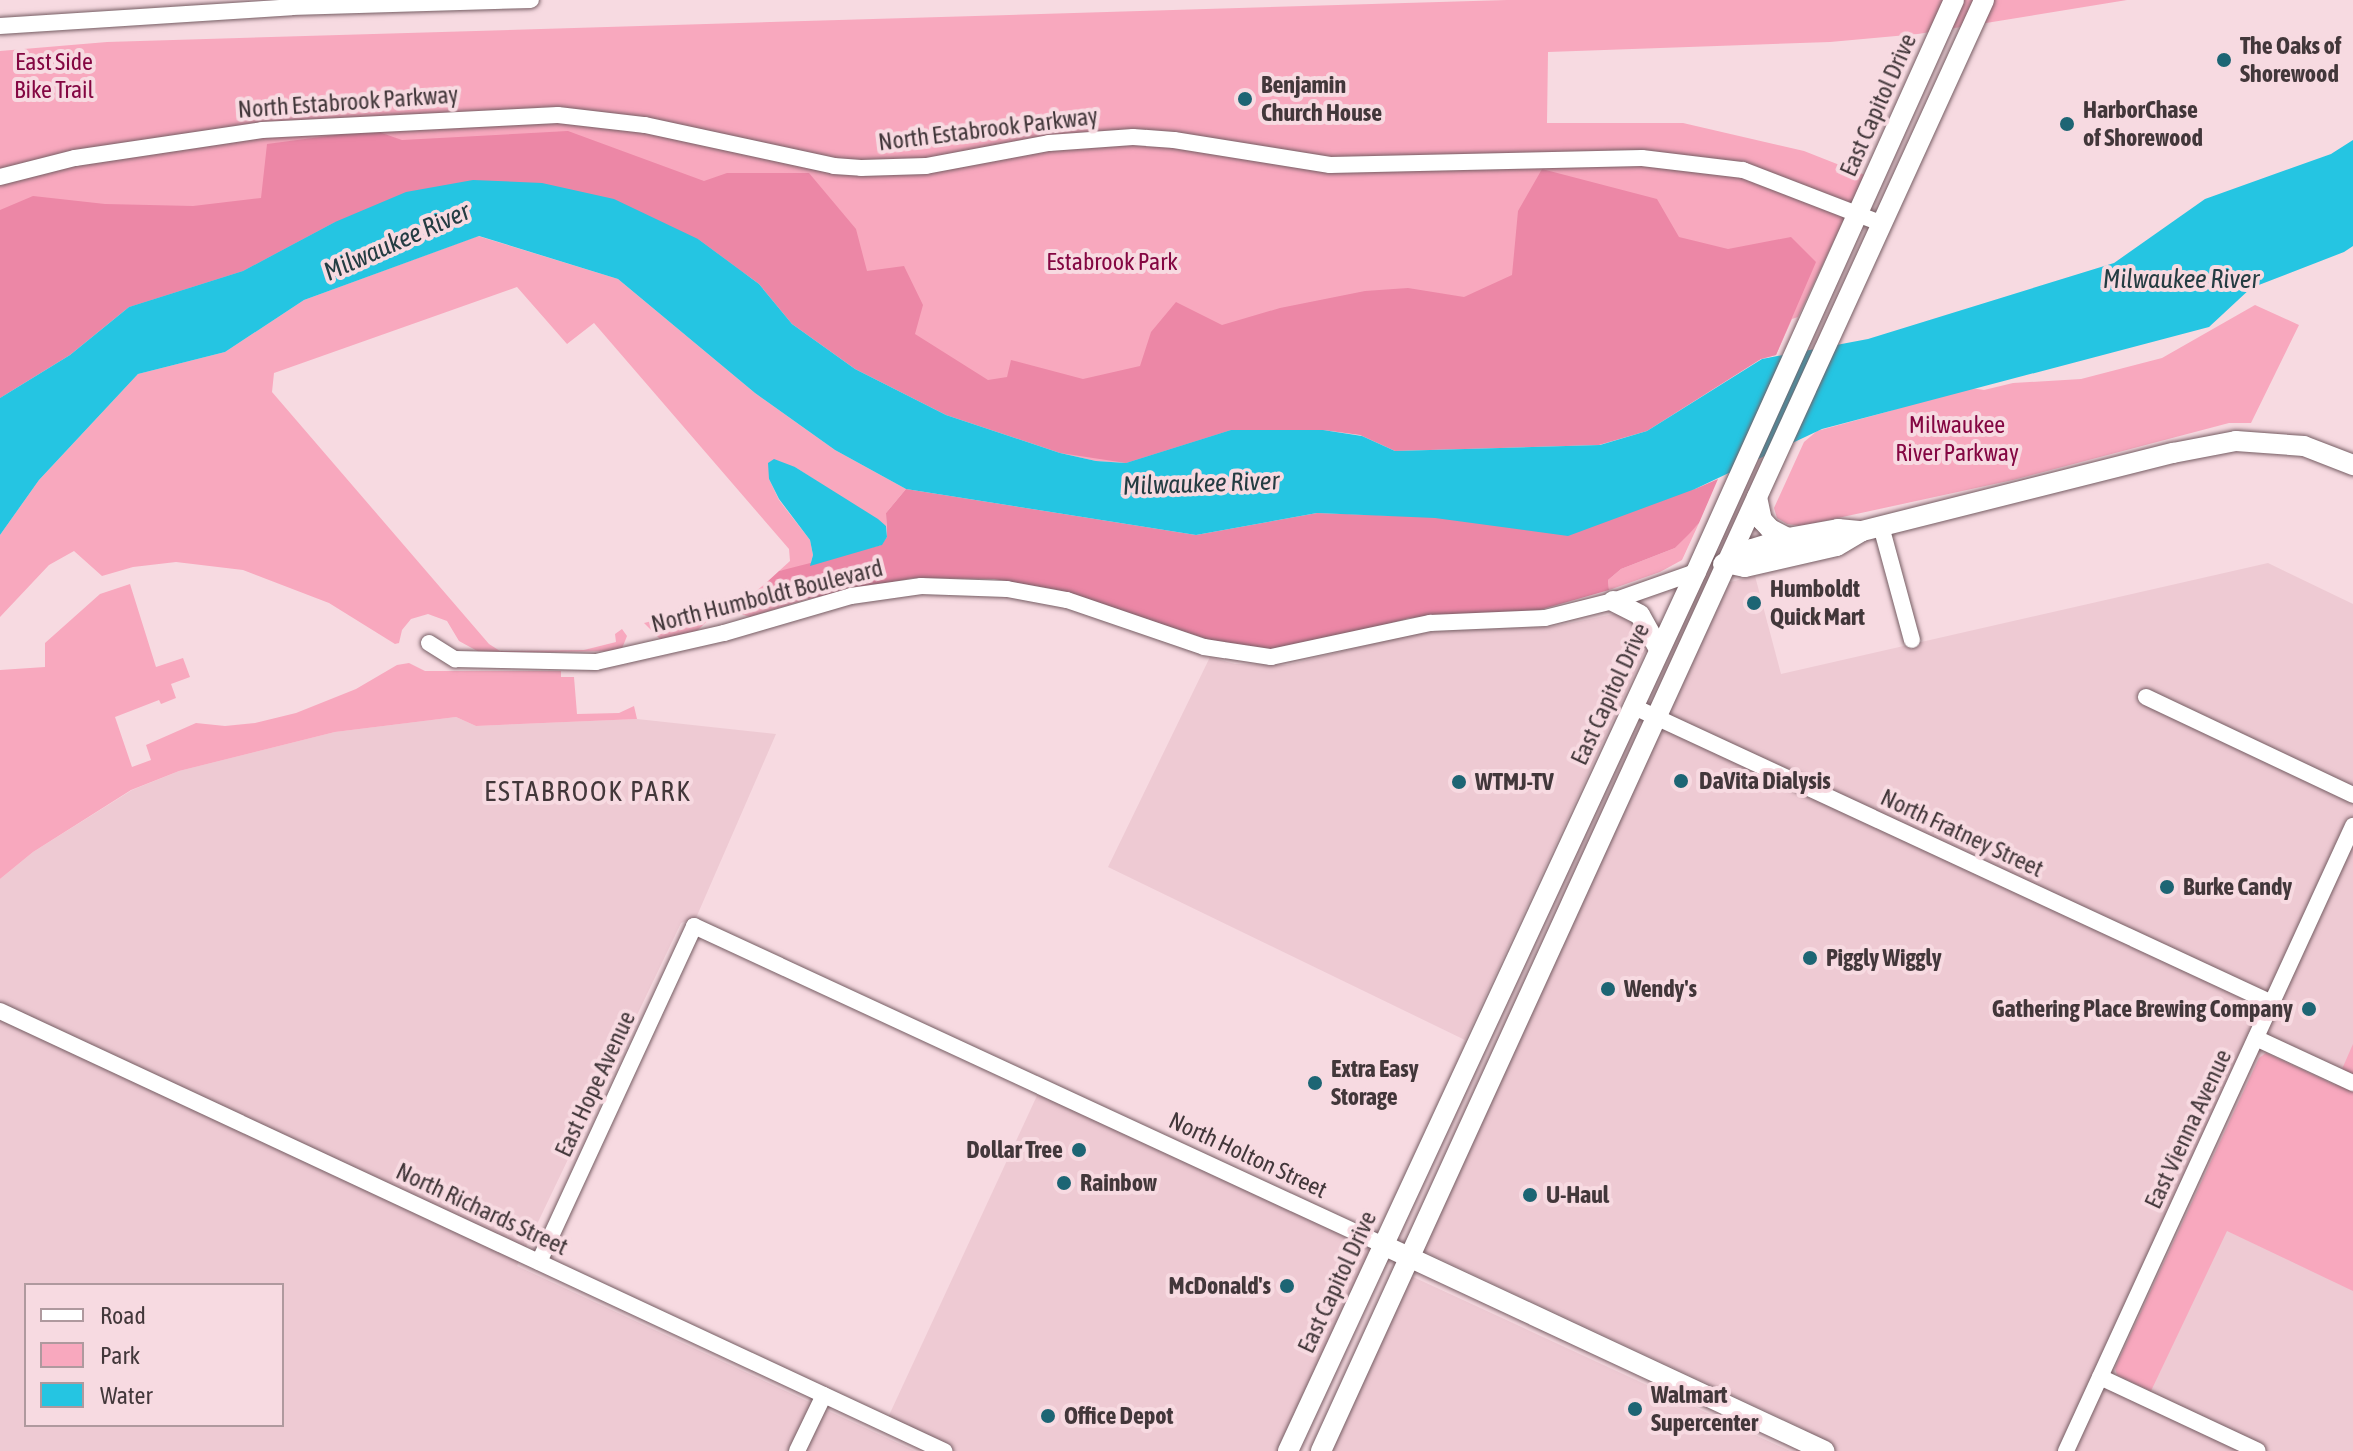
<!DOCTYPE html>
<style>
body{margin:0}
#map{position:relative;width:2353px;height:1451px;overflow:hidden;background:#f7dae1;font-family:"Asap Condensed",sans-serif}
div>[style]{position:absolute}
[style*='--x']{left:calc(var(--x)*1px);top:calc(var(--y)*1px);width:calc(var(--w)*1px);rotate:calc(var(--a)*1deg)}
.built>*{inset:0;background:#eecad3}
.green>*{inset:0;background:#f8a8be}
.forest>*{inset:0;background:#ec87a6}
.water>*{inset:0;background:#25c5e2}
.roads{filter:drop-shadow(0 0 2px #755d63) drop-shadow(0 0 2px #755d63)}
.minor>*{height:16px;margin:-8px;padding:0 8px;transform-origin:8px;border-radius:8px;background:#fff}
.major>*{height:20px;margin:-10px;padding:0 10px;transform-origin:10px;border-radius:10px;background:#fff}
.dots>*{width:22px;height:22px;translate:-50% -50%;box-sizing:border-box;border:4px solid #f7dae1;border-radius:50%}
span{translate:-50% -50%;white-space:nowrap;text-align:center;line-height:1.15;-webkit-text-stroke:8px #f7dae1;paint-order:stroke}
.poi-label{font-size:24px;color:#42373a;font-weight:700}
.left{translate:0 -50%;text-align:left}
.right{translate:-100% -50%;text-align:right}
.park-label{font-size:24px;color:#840642}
.street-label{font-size:24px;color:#42373a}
.water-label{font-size:26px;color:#243c42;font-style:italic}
.quarter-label{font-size:28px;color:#42373a;letter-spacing:2px}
.legend{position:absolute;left:24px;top:1283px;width:260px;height:144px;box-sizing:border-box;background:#f7dae1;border:2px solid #af999e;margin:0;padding:10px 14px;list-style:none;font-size:24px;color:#42373a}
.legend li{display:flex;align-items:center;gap:16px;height:40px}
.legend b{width:40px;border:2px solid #af999e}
</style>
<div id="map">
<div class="built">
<div style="clip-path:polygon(2268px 563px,2353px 604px,2353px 1451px,1796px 1451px,1805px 1429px,1421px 1250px,1730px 582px,1755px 576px,1781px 674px)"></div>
<div style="clip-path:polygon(1618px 613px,1632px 616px,1647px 647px,1465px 1040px,1108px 867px,1210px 657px,1235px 664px,1287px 665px,1408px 635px,1448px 630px,1551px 627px)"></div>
<div style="clip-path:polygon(evenodd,456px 717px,476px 726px,637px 719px,776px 734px,696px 918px,681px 923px,517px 1266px,915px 1451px,0 1451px,0 879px,33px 852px,132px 790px,179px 771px,335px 732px,456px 717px,26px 1285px,282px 1285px,282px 1425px,26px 1425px,26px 1285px)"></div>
<div style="clip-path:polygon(1041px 1087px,1383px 1245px,1288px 1451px,944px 1451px,885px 1424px)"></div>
<div style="clip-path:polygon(1411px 1276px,1790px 1451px,1330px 1451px)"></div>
</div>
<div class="green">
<div style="clip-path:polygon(1507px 0,2127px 0,1918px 34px,1830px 42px,1548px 52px,1547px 123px,1683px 123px,1804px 151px,1865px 175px,1798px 317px,1792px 319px,1776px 355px,1761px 359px,1126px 463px,1096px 461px,1060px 453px,614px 199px,129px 307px,0 398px,0 51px,107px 42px)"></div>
<div style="clip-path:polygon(478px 236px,618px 279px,755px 393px,835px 450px,906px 489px,886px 513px,886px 526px,795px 467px,769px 479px,779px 500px,810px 540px,813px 555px,810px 566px,779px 571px,790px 561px,789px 549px,594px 323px,567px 344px,517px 287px,274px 373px,272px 392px,489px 644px,500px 651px,584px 650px,616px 642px,615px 634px,622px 629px,627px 636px,621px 651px,481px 653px,459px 641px,447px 621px,428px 614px,411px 619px,402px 630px,399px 643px,395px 644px,329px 603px,243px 570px,176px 562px,133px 567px,102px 576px,74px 551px,49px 565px,0 617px,0 535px,39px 480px,138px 374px,225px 352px,304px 300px)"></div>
<div style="clip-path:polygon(2255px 305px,2299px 325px,2251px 423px,2229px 423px,2013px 480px,1801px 526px,1787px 524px,1777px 518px,1774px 508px,1804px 442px,1817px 431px,1890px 411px,1958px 386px,1984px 390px,2013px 383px,2081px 379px,2162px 358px)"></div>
<div style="clip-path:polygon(1699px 523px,1682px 560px,1660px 572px,1609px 590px,1608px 580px,1621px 569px,1675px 548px)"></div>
<div style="clip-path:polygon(767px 582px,768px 593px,780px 598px,807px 599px,750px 617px,729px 610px,722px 601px,731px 597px,741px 604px)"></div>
<div style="clip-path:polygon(130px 584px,156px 667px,183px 658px,190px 677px,171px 684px,176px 698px,161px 704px,159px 700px,115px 717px,132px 767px,151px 760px,146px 745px,196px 723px,225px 726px,255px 723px,296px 713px,356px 689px,397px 665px,409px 663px,425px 671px,561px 671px,561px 677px,574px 677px,577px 714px,619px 713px,634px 706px,637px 719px,476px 726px,456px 717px,335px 732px,179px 771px,131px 790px,33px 852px,0 879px,0 670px,45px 667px,45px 643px,100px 594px)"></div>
<div style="clip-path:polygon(700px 606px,708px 614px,708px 620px,695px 633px,663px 642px,644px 623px,652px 621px,658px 629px,696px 618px,694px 609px)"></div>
<div style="clip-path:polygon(2353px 1044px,2353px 1291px,2227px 1231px,2151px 1391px,2117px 1375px,2115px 1368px,2259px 1058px,2266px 1053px,2335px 1085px)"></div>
</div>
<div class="forest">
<div style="clip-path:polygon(373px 130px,402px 140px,568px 131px,704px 181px,727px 173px,809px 173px,856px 229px,867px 271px,904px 266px,923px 305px,915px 334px,988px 380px,1007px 377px,1011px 360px,1083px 379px,1140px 366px,1151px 332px,1176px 302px,1222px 325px,1280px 308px,1365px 291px,1408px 288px,1464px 297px,1512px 275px,1518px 211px,1542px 169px,1657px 199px,1679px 237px,1728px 249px,1791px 237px,1816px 262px,1776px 355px,1761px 359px,1647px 431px,1599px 445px,1395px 451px,1360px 435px,1323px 430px,1231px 430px,1126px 463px,1060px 453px,946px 415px,855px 369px,792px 324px,759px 284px,698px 239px,335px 222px,243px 271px,129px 307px,70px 355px,0 398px,0 210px,33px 196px,105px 204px,193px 206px,261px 198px,267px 144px)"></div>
<div style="clip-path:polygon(1718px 479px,1699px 523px,1690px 533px,1675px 548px,1621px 569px,1608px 580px,1609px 590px,1536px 611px,1409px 618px,1329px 641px,1259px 651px,1228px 646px,1057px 590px,994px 579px,913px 578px,807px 599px,780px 598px,768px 593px,767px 582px,779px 571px,881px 545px,887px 537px,886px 513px,906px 489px,1196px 535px,1317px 513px,1435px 517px,1695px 489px)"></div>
</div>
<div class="water">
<div style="clip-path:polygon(2353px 140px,2353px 246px,2344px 252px,2251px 288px,2209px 327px,1822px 429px,1695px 489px,1568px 536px,1435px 518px,1317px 513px,1196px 535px,906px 489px,835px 450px,755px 393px,618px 279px,479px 236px,304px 300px,225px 352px,138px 374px,39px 480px,0 535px,0 398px,70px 355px,129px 307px,243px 271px,335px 222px,406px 192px,473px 180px,542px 183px,614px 199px,698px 239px,759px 284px,792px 324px,855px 369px,946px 415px,1060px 453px,1096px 461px,1126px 463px,1231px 430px,1323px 430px,1362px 436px,1395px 451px,1600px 445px,1647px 431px,1762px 359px,1868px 339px,2114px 263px,2205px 199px,2331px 154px)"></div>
<div style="clip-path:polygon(774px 459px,795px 467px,878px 519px,886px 526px,887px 537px,882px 545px,810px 566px,813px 555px,810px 540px,779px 499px,769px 479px,768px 463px)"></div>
</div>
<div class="roads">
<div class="minor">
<div style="--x:0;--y:26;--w:292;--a:-3.7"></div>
<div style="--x:291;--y:7;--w:240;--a:-1.7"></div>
<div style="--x:0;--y:177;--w:77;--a:-14.2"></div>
<div style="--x:75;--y:158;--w:189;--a:-8.5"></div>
<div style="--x:262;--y:130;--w:296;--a:-2.9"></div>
<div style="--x:558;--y:115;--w:88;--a:6.6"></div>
<div style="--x:645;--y:125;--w:193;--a:12.2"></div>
<div style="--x:834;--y:166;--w:27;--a:4"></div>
<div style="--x:861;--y:168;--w:65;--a:-1.8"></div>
<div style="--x:926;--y:166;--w:125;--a:-10.6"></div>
<div style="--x:1049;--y:143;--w:84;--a:-4.1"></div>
<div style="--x:1133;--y:137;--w:41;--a:4.2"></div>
<div style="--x:1174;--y:140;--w:158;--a:9.1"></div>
<div style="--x:1330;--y:165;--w:312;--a:-1.3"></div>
<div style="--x:1642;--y:158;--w:102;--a:6.8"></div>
<div style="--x:1743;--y:170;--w:150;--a:21.1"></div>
<div style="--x:1881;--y:526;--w:118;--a:74.8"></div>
<div style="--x:429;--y:643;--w:31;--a:32"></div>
<div style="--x:455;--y:659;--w:141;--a:1.2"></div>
<div style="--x:596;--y:662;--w:131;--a:-12.8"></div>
<div style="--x:724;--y:633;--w:132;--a:-16.2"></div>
<div style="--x:851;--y:596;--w:71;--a:-8.1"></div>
<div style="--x:921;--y:586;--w:86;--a:2"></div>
<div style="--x:1007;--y:589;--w:61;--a:10.4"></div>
<div style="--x:1067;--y:600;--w:145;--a:18.9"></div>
<div style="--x:1204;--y:647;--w:68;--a:8.5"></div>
<div style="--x:1271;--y:657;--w:163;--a:-12.1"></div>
<div style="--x:1430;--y:623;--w:115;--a:-2.5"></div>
<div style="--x:1545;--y:618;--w:70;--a:-14"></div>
<div style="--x:1613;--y:601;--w:88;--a:-19.3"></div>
<div style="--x:2146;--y:697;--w:229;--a:25.3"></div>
<div style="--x:1632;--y:706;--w:706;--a:24.89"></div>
<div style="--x:0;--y:1011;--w:1042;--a:24.99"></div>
<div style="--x:2256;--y:1038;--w:107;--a:24.9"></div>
<div style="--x:539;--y:1262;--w:370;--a:-65.2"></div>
<div style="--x:694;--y:926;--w:759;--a:24.84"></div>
<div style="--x:2100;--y:1377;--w:174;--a:25.1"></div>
<div style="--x:797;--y:1451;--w:62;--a:-64.3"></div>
<div style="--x:2066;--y:1451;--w:688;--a:-65.34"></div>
</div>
<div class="major">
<div style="--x:1757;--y:497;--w:24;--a:78"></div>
<div style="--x:1762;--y:520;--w:12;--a:48"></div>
<div style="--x:1770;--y:529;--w:20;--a:27"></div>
<div style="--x:1726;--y:563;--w:19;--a:12"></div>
<div style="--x:1745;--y:567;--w:94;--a:-12.9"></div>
<div style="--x:1837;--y:546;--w:29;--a:-31"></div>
<div style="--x:1862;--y:531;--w:321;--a:-14.1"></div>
<div style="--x:2173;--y:453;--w:64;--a:-10.8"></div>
<div style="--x:2236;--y:441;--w:68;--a:4.2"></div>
<div style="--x:2304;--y:446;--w:53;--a:21.2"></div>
<div style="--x:1723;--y:564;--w:33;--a:-27"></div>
<div style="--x:1752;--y:549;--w:38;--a:-17"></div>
<div style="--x:1788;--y:538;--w:51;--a:-10.2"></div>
<div style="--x:1838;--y:529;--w:24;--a:5"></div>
<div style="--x:1613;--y:601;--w:30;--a:27"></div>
<div style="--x:1640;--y:615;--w:39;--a:61"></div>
<div style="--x:1383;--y:1245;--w:487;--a:25"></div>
<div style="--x:1288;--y:1451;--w:969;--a:-65.1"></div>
<div style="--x:1696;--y:572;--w:627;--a:-65.72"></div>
<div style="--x:1321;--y:1451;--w:1595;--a:-65.44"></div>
</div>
</div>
<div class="dots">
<div style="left:2224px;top:60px;background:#1d6574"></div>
<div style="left:1245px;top:99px;background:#1d6574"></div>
<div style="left:2067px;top:124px;background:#1d6574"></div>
<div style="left:1754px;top:603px;background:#1d6574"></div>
<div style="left:1681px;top:781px;background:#1d6574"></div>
<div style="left:1459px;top:782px;background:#1d6574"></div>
<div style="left:2167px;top:887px;background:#1d6574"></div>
<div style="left:1810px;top:958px;background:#1d6574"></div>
<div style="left:1608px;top:989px;background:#1d6574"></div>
<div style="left:2309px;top:1009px;background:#1d6574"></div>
<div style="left:1315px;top:1083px;background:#1d6574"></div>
<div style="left:1079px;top:1150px;background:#1d6574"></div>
<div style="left:1064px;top:1183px;background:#1d6574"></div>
<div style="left:1530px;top:1195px;background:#1d6574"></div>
<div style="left:1287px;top:1286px;background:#1d6574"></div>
<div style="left:1635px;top:1409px;background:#1d6574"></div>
<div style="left:1048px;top:1416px;background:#1d6574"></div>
</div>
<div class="poi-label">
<span class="left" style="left:2240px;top:60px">The Oaks of<br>Shorewood</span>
<span class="left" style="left:1261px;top:99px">Benjamin<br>Church House</span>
<span class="left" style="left:2083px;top:124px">HarborChase<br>of Shorewood</span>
<span class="left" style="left:1770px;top:603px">Humboldt<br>Quick Mart</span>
<span class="left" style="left:1699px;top:781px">DaVita Dialysis</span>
<span class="left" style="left:1475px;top:782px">WTMJ-TV</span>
<span class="left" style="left:2183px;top:887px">Burke Candy</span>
<span class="left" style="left:1826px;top:958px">Piggly Wiggly</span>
<span class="left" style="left:1624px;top:989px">Wendy's</span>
<span class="right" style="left:2293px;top:1009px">Gathering Place Brewing Company</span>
<span class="left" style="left:1331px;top:1083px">Extra Easy<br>Storage</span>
<span class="right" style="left:1063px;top:1150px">Dollar Tree</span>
<span class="left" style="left:1080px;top:1183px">Rainbow</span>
<span class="left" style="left:1546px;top:1195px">U-Haul</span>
<span class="right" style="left:1271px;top:1286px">McDonald's</span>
<span class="left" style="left:1651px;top:1409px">Walmart<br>Supercenter</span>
<span class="left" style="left:1064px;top:1416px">Office Depot</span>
</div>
<div class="park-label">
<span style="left:54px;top:76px">East Side<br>Bike Trail</span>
<span style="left:1112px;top:262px">Estabrook Park</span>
<span style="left:1957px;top:439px">Milwaukee<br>River Parkway</span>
</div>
<div class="street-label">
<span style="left:348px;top:102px;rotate:-4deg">North Estabrook Parkway</span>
<span style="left:1878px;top:105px;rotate:-66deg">East Capitol Drive</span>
<span style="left:988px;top:129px;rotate:-7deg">North Estabrook Parkway</span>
<span style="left:767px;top:596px;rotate:-14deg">North Humboldt Boulevard</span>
<span style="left:1610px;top:694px;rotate:-65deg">East Capitol Drive</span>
<span style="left:1962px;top:833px;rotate:25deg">North Fratney Street</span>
<span style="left:595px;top:1084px;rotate:-65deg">East Hope Avenue</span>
<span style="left:2188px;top:1129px;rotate:-65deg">East Vienna Avenue</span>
<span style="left:1248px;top:1155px;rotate:25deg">North Holton Street</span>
<span style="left:482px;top:1209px;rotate:25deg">North Richards Street</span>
<span style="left:1337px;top:1282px;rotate:-65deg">East Capitol Drive</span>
</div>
<div class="water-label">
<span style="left:397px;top:242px;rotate:-24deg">Milwaukee River</span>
<span style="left:2181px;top:280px">Milwaukee River</span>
<span style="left:1201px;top:484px;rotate:-2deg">Milwaukee River</span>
</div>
<div class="quarter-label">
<span style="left:588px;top:791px">ESTABROOK PARK</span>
</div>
<ul class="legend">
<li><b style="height:10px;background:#fff"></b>Road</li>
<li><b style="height:22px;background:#f8a8be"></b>Park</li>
<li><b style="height:22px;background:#25c5e2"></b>Water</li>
</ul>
</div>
